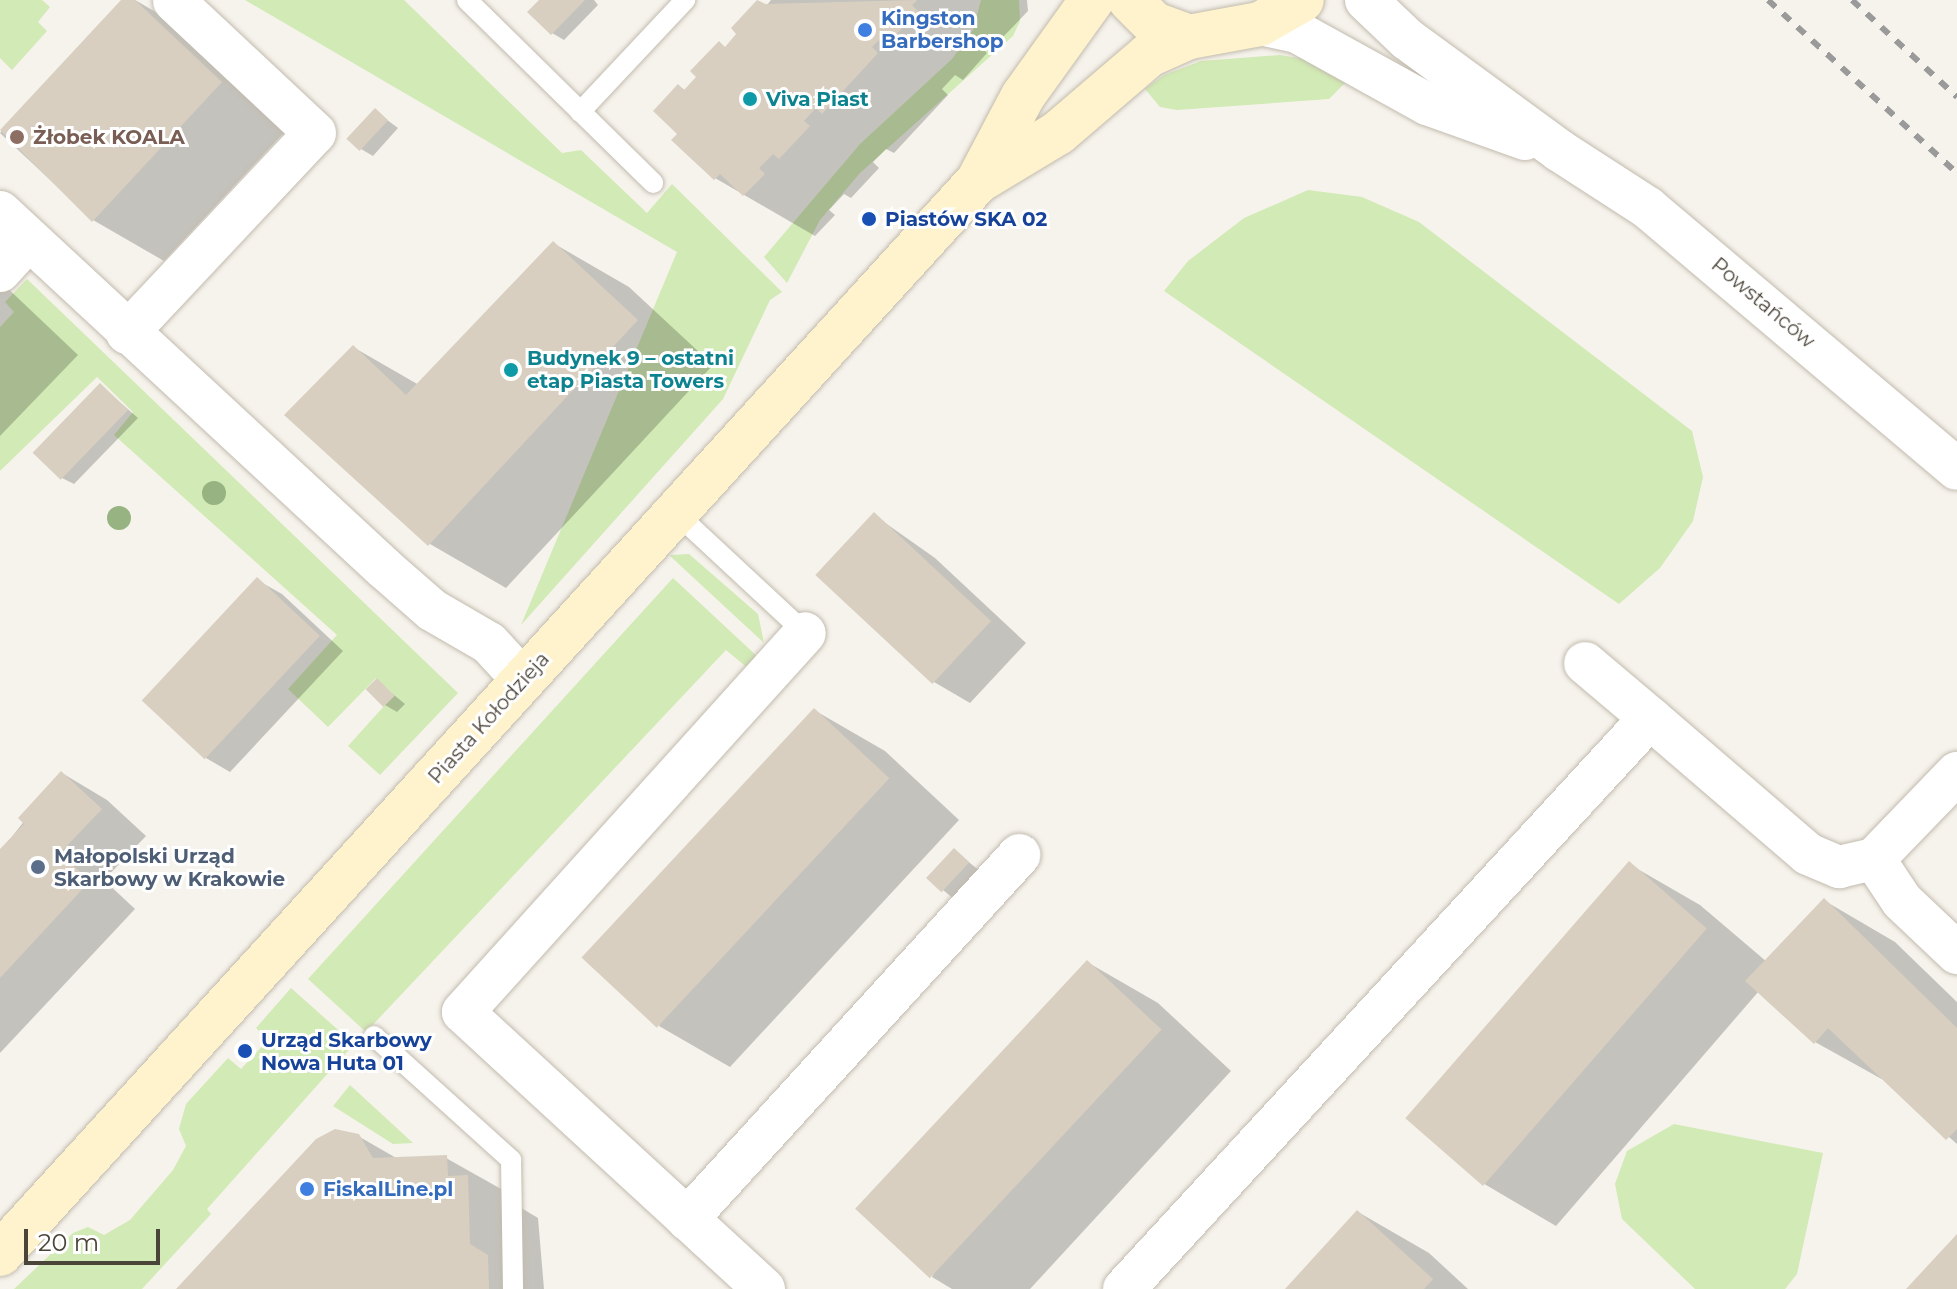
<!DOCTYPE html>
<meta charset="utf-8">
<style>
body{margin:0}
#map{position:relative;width:1957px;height:1289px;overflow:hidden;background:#f6f3ec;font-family:Montserrat,sans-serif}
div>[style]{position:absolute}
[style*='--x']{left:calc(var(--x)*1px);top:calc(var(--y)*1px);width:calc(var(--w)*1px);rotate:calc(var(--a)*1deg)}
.green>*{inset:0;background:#d2eab5}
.shadow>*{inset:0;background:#0003;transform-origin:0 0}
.building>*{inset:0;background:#d8cfc1;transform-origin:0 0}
.roads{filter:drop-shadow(0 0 2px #c2bbae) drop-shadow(0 0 2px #c2bbae)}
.lane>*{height:20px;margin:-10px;padding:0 10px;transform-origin:10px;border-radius:10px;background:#fff}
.street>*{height:42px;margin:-21px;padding:0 21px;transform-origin:21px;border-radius:21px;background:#fff}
.secondary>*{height:44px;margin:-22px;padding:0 22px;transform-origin:22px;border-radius:22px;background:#fff3cd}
.rail>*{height:6px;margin-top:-3px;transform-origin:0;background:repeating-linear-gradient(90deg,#9a9a9a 0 10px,transparent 0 20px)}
.trees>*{width:24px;height:24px;margin:-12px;border-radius:50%;background:#97b381}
.dots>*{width:22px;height:22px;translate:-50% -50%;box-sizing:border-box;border:4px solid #fff;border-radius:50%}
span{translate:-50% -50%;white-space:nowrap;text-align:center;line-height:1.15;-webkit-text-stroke:6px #fff;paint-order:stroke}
.shop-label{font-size:20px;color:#366cbe;font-weight:700}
.left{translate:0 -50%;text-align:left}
.culture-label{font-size:20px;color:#0d838f;font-weight:700}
.education-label{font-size:20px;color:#785e54;font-weight:700}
.transit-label{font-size:20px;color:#164399;font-weight:700}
.street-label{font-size:20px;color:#4b4439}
.service-label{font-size:20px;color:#4e5e75;font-weight:700}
.scale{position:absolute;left:24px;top:1229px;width:136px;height:36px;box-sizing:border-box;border:4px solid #4b4439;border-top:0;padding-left:10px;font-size:24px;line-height:28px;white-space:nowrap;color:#4b4439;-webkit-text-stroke:6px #fff;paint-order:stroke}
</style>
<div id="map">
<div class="green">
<div style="clip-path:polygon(0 0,42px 0,50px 7px,38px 22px,47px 31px,12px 70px,0 58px)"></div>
<div style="clip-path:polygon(245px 0,404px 0,562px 153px,581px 150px,647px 213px,672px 184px,782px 292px,770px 300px,723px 399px,521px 625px,677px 252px)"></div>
<div style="clip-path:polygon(981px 0,1019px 0,1020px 21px,1013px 36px,860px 173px,820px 220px,787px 283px,764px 257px,860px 144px,952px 59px,973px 30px)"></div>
<div style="clip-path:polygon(1280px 55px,1310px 60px,1348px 80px,1329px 99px,1177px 110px,1160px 107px,1145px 89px,1164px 75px,1201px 61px)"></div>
<div style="clip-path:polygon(1308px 190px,1362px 197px,1419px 222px,1692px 431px,1703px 477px,1693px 521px,1660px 568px,1619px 604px,1164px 291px,1188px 261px,1244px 218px)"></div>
<div style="clip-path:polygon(27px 279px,458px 693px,380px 775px,348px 746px,394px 695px,376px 678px,328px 727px,288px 689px,337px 635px,114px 435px,133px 412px,97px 377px,0 471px,0 327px,14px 312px,5px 302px)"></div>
<div style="clip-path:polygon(689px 554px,758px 614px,764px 643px,669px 555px)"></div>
<div style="clip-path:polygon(673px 578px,759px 658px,749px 669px,726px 650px,366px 1032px,308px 979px)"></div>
<div style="clip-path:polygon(291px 988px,354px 1044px,207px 1209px,211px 1214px,142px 1289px,14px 1289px,73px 1233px,88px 1227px,104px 1235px,130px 1220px,173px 1170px,186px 1146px,179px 1129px,186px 1104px,228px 1058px,241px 1069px,268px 1040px,256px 1028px)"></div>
<div style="clip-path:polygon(350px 1085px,413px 1143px,393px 1144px,333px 1106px)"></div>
<div style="clip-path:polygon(1674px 1124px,1823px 1153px,1797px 1274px,1785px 1289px,1695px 1289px,1622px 1219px,1615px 1184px,1627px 1151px)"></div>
</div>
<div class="shadow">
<div style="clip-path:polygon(124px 0,135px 0,199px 37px,292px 124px,164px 261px,93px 220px,0 133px)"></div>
<div style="clip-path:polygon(542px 0,594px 0,598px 5px,564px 40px,552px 33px)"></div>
<div style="clip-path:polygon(771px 0,1027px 0,1028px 11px,1002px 38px,994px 34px,981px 47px,987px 53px,963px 80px,955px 75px,942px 89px,948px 95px,894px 153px,886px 149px,873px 162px,879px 168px,851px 198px,844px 194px,829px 210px,835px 215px,815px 236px,715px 178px,680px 134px,679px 86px,686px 91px,739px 34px,734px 28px,759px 1px,767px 5px)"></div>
<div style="clip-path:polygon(375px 111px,398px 128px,373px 156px,361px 149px)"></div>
<div style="clip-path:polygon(553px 243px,629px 287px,713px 365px,506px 588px,430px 544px,353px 347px,419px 385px)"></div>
<div style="clip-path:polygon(0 281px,78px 355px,0 436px)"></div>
<div style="clip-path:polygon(100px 385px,138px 418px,74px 484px,62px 478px)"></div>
<div style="clip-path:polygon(874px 515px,935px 558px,1026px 643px,970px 703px,934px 682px)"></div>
<div style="clip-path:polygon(257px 580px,282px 594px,343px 651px,230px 772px,206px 758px)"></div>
<div style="clip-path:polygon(377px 681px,405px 704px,397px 712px,385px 705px)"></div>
<div style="clip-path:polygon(814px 710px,885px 751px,959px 820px,730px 1067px,659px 1026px)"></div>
<div style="clip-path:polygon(62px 773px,107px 800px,146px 836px,104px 880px,135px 909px,0 1053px,0 852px)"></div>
<div style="left:954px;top:850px;width:32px;height:38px;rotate:39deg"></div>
<div style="clip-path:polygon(1629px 864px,1700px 905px,1767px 962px,1825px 901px,1895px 942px,1957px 1002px,1957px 1144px,1887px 1082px,1815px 1042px,1759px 991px,1556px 1226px,1486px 1185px,1410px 1119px)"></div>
<div style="clip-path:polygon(1087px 962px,1158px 1003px,1231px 1071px,1030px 1289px,952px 1289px,932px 1277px)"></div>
<div style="clip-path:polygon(358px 1136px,398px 1159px,446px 1158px,517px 1198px,518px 1206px,538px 1218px,544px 1289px,180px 1289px)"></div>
<div style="clip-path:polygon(1358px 1212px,1429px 1253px,1468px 1289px,1287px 1289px)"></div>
</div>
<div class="building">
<div style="clip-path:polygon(121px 0,135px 0,222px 82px,92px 222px,0 130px)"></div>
<div style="clip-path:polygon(539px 0,585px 0,551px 35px,527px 12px)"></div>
<div style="clip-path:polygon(757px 0,765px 4px,917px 0,912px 5px,918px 11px,891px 40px,885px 34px,872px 47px,878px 53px,822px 114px,816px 108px,804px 121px,810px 126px,779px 159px,773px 154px,759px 168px,765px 174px,743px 196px,720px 174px,714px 180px,671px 140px,677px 134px,653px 111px,678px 84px,684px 90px,696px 77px,690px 71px,719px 41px,725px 47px,736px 34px,731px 28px)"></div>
<div style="left:375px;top:108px;width:18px;height:42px;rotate:43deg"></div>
<div style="clip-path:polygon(553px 241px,638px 320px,428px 546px,284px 415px,353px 345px,406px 395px)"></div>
<div style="left:100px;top:383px;width:39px;height:97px;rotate:44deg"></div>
<div style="left:874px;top:512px;width:160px;height:86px;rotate:43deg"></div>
<div style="left:257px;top:577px;width:86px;height:169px;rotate:43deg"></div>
<div style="left:377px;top:678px;width:25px;height:16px;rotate:45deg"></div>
<div style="left:814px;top:708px;width:103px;height:341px;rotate:43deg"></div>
<div style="clip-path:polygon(61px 771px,102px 809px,60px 853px,90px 881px,0 978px,0 849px,24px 824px,18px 818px)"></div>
<div style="left:954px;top:848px;width:21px;height:41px;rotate:43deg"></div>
<div style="left:1629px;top:861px;width:103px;height:341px;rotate:41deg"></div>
<div style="clip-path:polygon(1824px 898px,1957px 1028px,1957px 1129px,1946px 1140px,1828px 1028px,1814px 1044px,1745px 981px)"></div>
<div style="left:1087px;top:960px;width:102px;height:340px;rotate:43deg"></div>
<div style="clip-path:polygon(335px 1129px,359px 1134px,373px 1158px,447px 1155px,448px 1176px,468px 1175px,470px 1244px,488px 1255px,489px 1289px,176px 1289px,316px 1139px)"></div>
<div style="clip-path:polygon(1357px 1210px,1433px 1279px,1424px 1289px,1285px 1289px)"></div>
<div style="clip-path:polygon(1957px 1234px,1957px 1289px,1906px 1289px)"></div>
</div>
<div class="roads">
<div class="lane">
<div style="--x:467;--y:0;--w:261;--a:44.5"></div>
<div style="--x:580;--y:112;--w:154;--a:-46.8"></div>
<div style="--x:676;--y:513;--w:176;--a:42.9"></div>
<div style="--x:374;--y:1036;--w:185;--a:42.1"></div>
<div style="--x:511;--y:1160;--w:129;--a:89.1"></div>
</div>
<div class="street">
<div style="--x:1366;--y:0;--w:57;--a:43.6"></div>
<div style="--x:1407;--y:39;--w:190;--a:36.2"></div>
<div style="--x:1560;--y:151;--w:105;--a:32.9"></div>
<div style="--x:1648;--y:208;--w:404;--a:40.2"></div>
<div style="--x:1260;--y:24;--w:38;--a:12"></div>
<div style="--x:1297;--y:32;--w:149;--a:29"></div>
<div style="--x:1427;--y:104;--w:104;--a:19.7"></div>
<div style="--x:0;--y:212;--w:524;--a:42.83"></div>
<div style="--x:384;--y:568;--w:64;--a:41.2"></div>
<div style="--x:432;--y:610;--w:66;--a:30.1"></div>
<div style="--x:489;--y:643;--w:50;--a:47.4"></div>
<div style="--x:0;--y:271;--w:43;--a:-47.8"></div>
<div style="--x:127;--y:333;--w:274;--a:-46.8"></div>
<div style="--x:315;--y:133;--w:193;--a:-136.9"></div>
<div style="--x:1650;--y:718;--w:208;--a:40.7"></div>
<div style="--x:1808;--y:854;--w:34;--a:23"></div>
<div style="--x:1839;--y:867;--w:36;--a:-13"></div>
<div style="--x:1874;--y:859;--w:120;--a:-46"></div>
<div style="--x:1874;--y:859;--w:50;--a:56.3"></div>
<div style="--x:1902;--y:901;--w:76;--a:43.4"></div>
<div style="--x:687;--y:1219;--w:493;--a:-47.6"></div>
<div style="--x:764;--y:1289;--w:409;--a:-137.4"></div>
<div style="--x:463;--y:1012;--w:510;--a:-47.94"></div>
<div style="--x:1124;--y:1289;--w:776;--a:-47.35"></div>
<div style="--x:1650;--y:718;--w:85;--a:-139.8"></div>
</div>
<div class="secondary">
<div style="--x:1130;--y:0;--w:34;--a:45"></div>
<div style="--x:1154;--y:24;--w:37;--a:20"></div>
<div style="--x:1189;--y:37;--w:72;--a:-10.4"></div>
<div style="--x:1260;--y:24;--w:48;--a:-29.7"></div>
<div style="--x:980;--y:180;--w:91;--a:-31.1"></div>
<div style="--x:1058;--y:133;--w:120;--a:-40.6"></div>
<div style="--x:1149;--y:55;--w:44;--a:-24.2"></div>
<div style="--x:0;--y:1254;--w:1452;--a:-47.65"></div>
<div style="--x:978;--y:181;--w:96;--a:-62.1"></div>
<div style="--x:1023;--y:96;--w:118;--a:-54.3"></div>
</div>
</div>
<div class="rail">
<div style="--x:1768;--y:0;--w:256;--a:42.5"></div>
<div style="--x:1852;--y:0;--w:143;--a:42.7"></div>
</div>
<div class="trees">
<div style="left:214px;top:493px"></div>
<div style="left:119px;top:518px"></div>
</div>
<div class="dots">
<div style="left:865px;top:30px;background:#3f7fe0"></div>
<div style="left:750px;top:99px;background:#0f9aa8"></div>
<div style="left:17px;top:137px;background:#8d6e63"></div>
<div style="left:869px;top:219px;background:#1a4fb4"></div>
<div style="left:511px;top:370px;background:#0f9aa8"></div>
<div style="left:38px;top:867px;background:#5c6f8a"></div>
<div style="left:245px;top:1051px;background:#1a4fb4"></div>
<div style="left:307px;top:1189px;background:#3f7fe0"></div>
</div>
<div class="shop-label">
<span class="left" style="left:881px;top:30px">Kingston<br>Barbershop</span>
<span class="left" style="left:323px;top:1189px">FiskalLine.pl</span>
</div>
<div class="culture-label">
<span class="left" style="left:766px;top:99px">Viva Piast</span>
<span class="left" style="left:527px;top:370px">Budynek 9 – ostatni<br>etap Piasta Towers</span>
</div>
<div class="education-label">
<span class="left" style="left:33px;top:137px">Żłobek KOALA</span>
</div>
<div class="transit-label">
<span class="left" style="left:885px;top:219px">Piastów SKA 02</span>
<span class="left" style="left:261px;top:1052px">Urząd Skarbowy<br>Nowa Huta 01</span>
</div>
<div class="street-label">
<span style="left:1763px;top:303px;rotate:40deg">Powstańców</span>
<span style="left:489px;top:718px;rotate:-48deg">Piasta Kołodzieja</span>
</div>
<div class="service-label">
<span class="left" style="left:54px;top:868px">Małopolski Urząd<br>Skarbowy w Krakowie</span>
</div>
<div class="scale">20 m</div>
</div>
